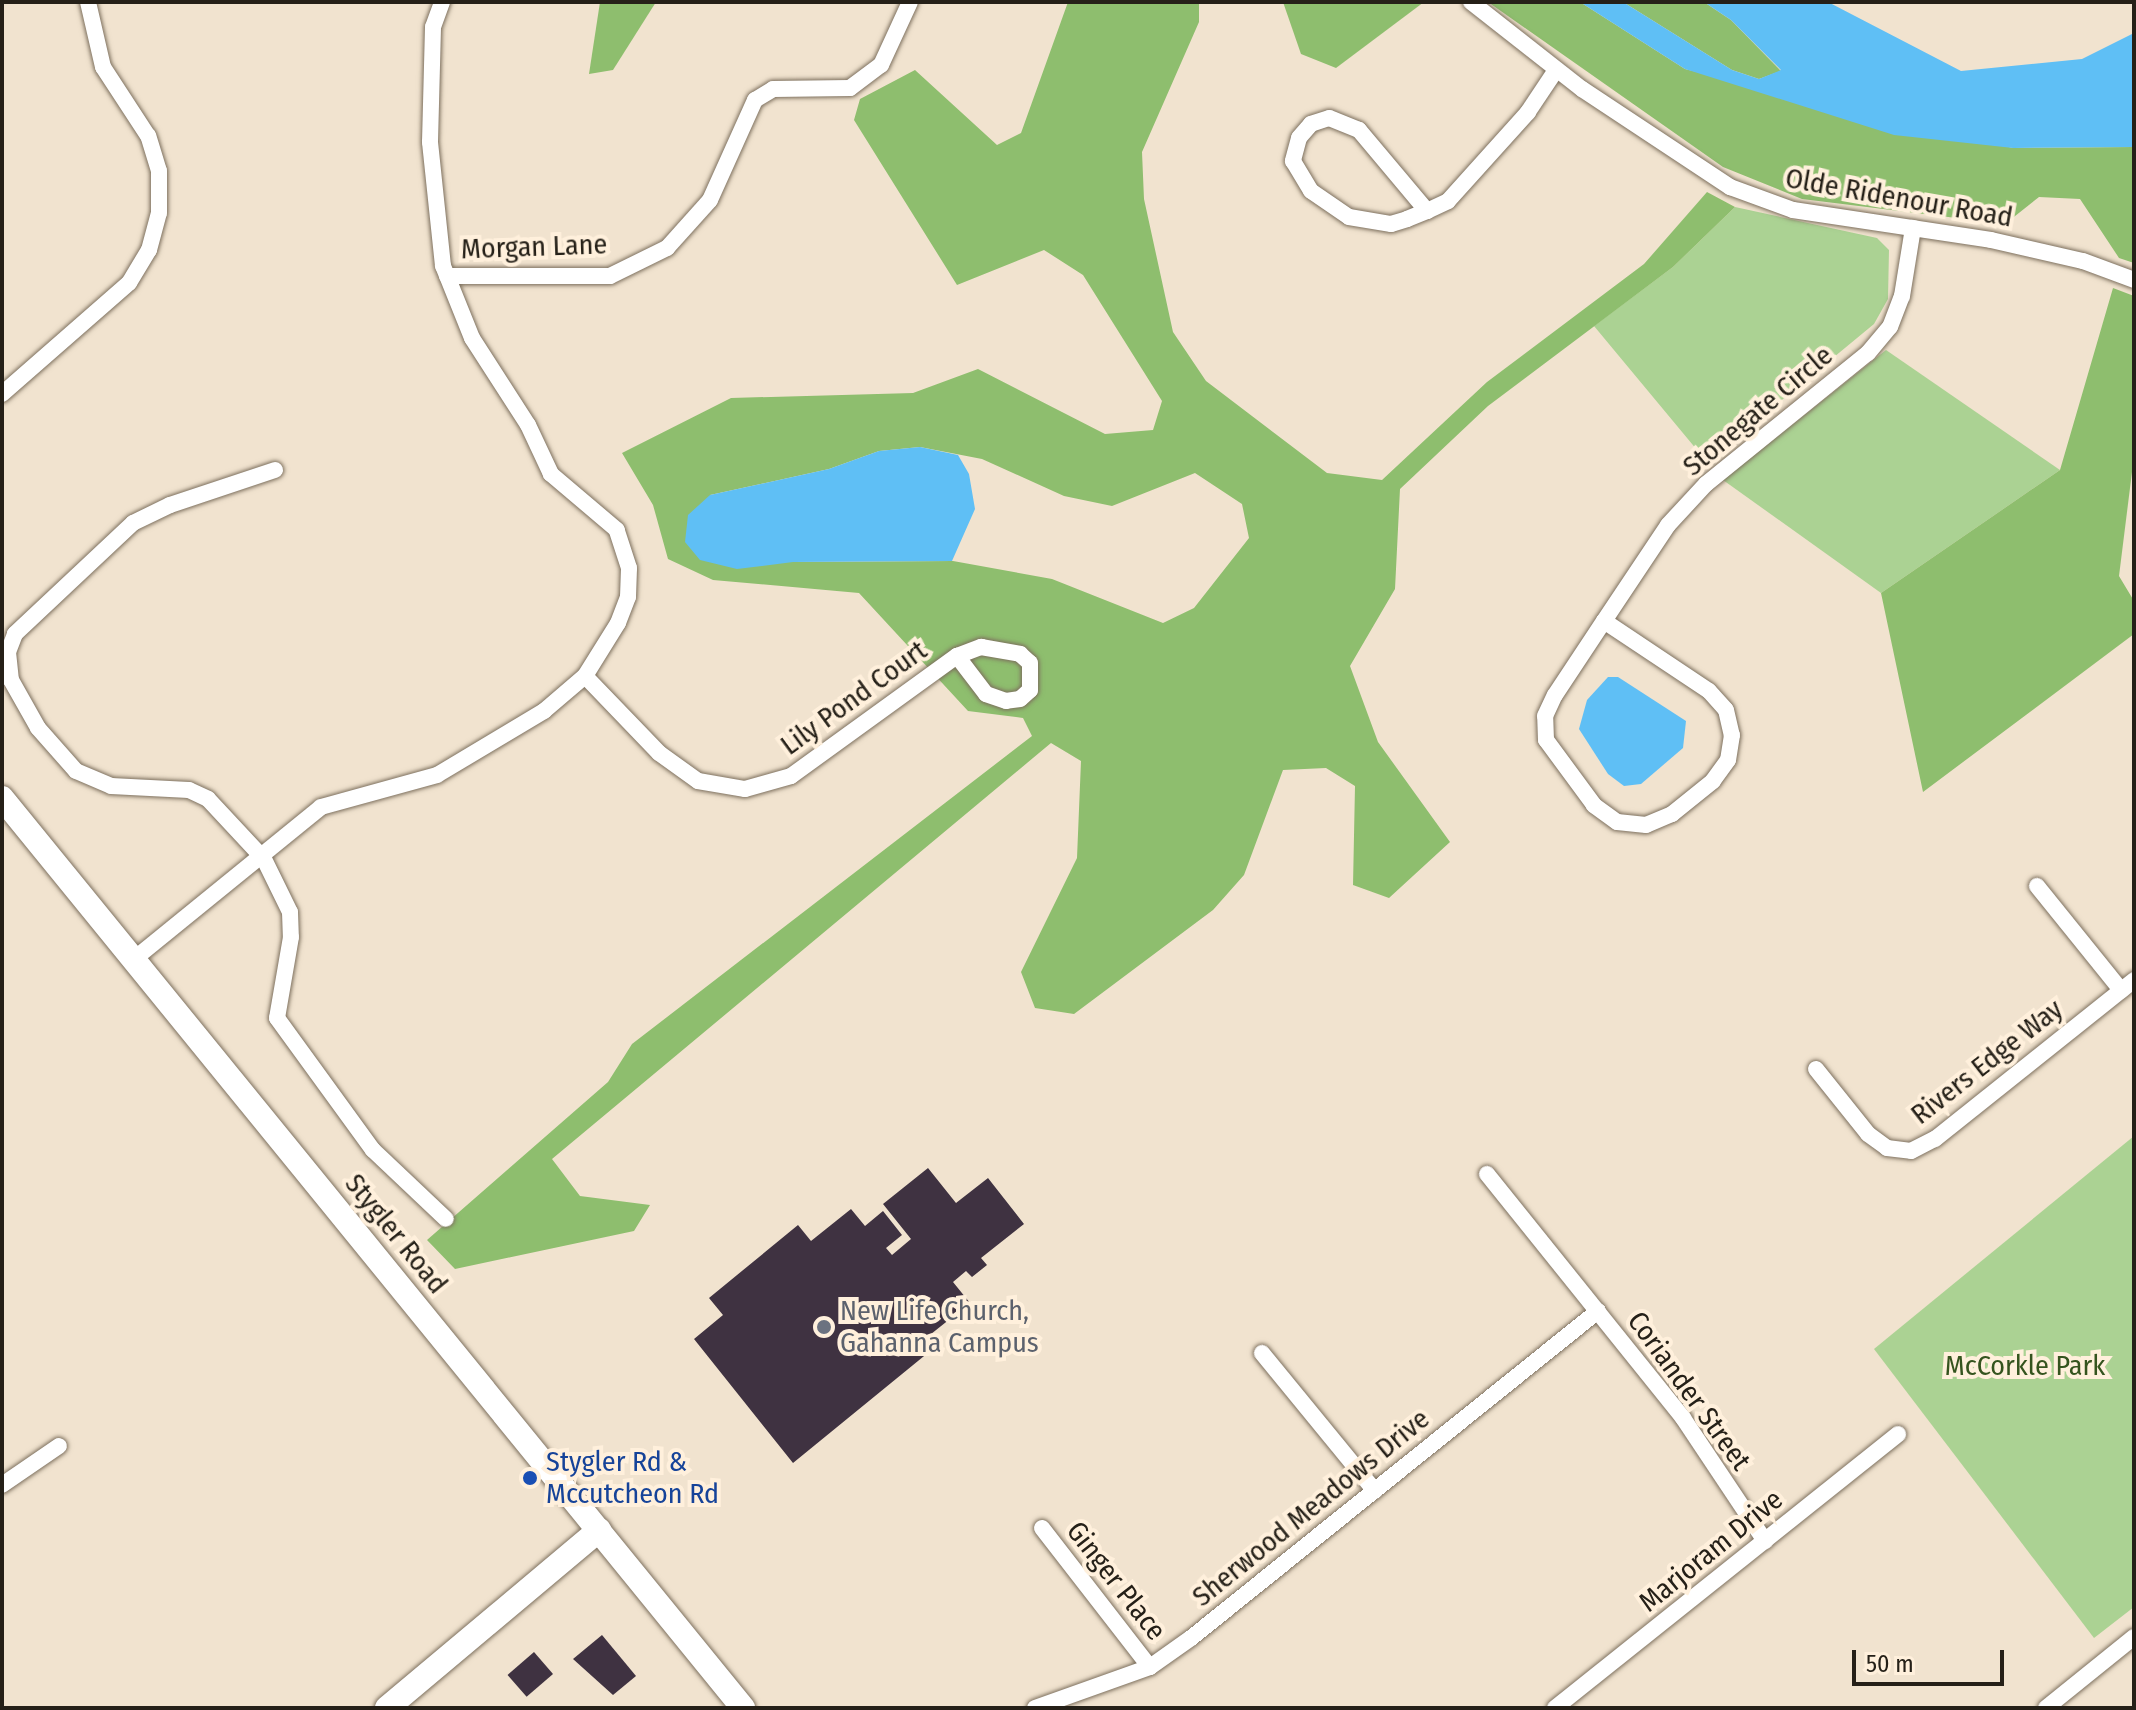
<!DOCTYPE html>
<style>
body{margin:0}
#map{position:relative;width:2136px;height:1710px;overflow:hidden;background:#f1e3cf;font-family:"Fira Sans Condensed",sans-serif}
div>[style]{position:absolute}
[style*='--x']{left:calc(var(--x)*1px);top:calc(var(--y)*1px);width:calc(var(--w)*1px);rotate:calc(var(--a)*1deg)}
.green>*{inset:0;background:#abd293}
.forest>*{inset:0;background:#8ebe6e}
.water>*{inset:0;background:#5fbff5}
.building>*{inset:0;background:#3f3241;transform-origin:0 0}
.roads{filter:drop-shadow(0 0 2px #7d705e) drop-shadow(0 0 2px #7d705e)}
.minor>*{height:16px;margin:-8px;padding:0 8px;transform-origin:8px;border-radius:8px;background:#fff}
.secondary>*{height:24px;margin:-12px;padding:0 12px;transform-origin:12px;border-radius:12px;background:#fff}
.dots>*{width:22px;height:22px;translate:-50% -50%;box-sizing:border-box;border:4px solid #fff0dc;border-radius:50%}
span{translate:-50% -50%;white-space:nowrap;text-align:center;line-height:1.15;-webkit-text-stroke:8px #fff0dc;paint-order:stroke}
.street-label{font-size:28px;color:#252018}
.worship-label{font-size:28px;color:#5b616d}
.left{translate:0 -50%;text-align:left}
.park-label{font-size:28px;color:#35541e}
.transit-label{font-size:28px;color:#164399}
.frame{position:absolute;inset:0;border:4px solid #252018;pointer-events:none}
.scale{position:absolute;left:1852px;top:1650px;width:152px;height:36px;box-sizing:border-box;border:4px solid #252018;border-top:0;padding-left:10px;font-size:24px;line-height:28px;white-space:nowrap;color:#252018;-webkit-text-stroke:6px #fff0dc;paint-order:stroke}
</style>
<div id="map">
<div class="green">
<div style="clip-path:polygon(1735px 207px,1877px 238px,1889px 250px,1888px 299px,1874px 324px,1707px 462px,1594px 326px,1673px 267px)"></div>
<div style="clip-path:polygon(1886px 350px,2060px 470px,1881px 593px,1723px 480px)"></div>
<div style="clip-path:polygon(2134px 1136px,2134px 1607px,2094px 1638px,1874px 1349px)"></div>
</div>
<div class="forest">
<div style="clip-path:polygon(600px 2px,656px 2px,613px 70px,589px 74px)"></div>
<div style="clip-path:polygon(evenodd,1068px 2px,1199px 2px,1199px 22px,1142px 152px,1144px 199px,1173px 332px,1206px 381px,1327px 473px,1382px 480px,1487px 382px,1644px 264px,1707px 192px,1735px 207px,1673px 267px,1488px 406px,1400px 489px,1395px 589px,1350px 666px,1378px 742px,1450px 842px,1389px 898px,1353px 885px,1355px 786px,1326px 768px,1283px 770px,1244px 875px,1213px 910px,1074px 1014px,1035px 1008px,1021px 972px,1077px 858px,1081px 761px,1051px 743px,552px 1159px,580px 1196px,650px 1205px,634px 1231px,455px 1269px,427px 1240px,608px 1082px,632px 1044px,1032px 736px,1023px 718px,968px 711px,859px 593px,713px 580px,668px 559px,653px 505px,622px 453px,731px 398px,913px 393px,978px 369px,1105px 434px,1153px 430px,1162px 401px,1083px 275px,1044px 250px,957px 285px,854px 120px,860px 99px,915px 70px,997px 145px,1021px 133px,1068px 2px,920px 447px,982px 459px,1064px 496px,1112px 506px,1195px 473px,1242px 504px,1249px 538px,1194px 608px,1163px 623px,1052px 579px,953px 561px,793px 562px,710px 495px,829px 469px,879px 451px,920px 447px)"></div>
<div style="clip-path:polygon(1283px 2px,1424px 2px,1336px 68px,1301px 54px)"></div>
<div style="clip-path:polygon(1488px 2px,1580px 2px,1685px 69px,2013px 148px,2134px 147px,2134px 263px,2119px 258px,2080px 199px,2039px 197px,2005px 224px,1802px 199px,1723px 167px)"></div>
<div style="clip-path:polygon(1623px 2px,1704px 2px,1731px 20px,1781px 71px,1759px 79px,1732px 70px)"></div>
<div style="clip-path:polygon(2113px 288px,2134px 296px,2134px 456px,2119px 576px,2134px 601px,2134px 634px,1923px 792px,1881px 593px,2060px 470px)"></div>
</div>
<div class="water">
<div style="clip-path:polygon(1580px 2px,1623px 2px,1732px 70px,1759px 79px,1781px 70px,1731px 20px,1704px 2px,1828px 2px,1961px 71px,2082px 59px,2134px 33px,2134px 147px,2013px 148px,1894px 135px,1685px 69px)"></div>
<div style="clip-path:polygon(920px 447px,958px 455px,969px 474px,975px 509px,952px 561px,793px 562px,737px 569px,700px 560px,685px 542px,688px 515px,710px 495px,829px 469px,879px 451px)"></div>
<div style="clip-path:polygon(1618px 677px,1686px 721px,1683px 748px,1641px 784px,1624px 786px,1608px 774px,1579px 729px,1587px 700px,1608px 677px)"></div>
</div>
<div class="building">
<div style="clip-path:polygon(928px 1168px,956px 1203px,988px 1178px,1024px 1224px,981px 1258px,987px 1265px,972px 1277px,966px 1271px,953px 1282px,970px 1303px,921px 1342px,929px 1352px,793px 1463px,694px 1339px,723px 1315px,709px 1298px,798px 1225px,811px 1241px,851px 1209px,865px 1226px,883px 1211px,902px 1235px,886px 1248px,892px 1255px,911px 1239px,883px 1204px)"></div>
<div style="clip-path:polygon(602px 1635px,636px 1676px,613px 1695px,573px 1659px)"></div>
<div style="left:534px;top:1652px;width:29px;height:35px;rotate:49deg"></div>
</div>
<div class="roads">
<div class="minor">
<div style="--x:1471;--y:2;--w:141;--a:38.1"></div>
<div style="--x:1582;--y:89;--w:178;--a:33.5"></div>
<div style="--x:1730;--y:187;--w:67;--a:20.1"></div>
<div style="--x:1793;--y:210;--w:200;--a:8.6"></div>
<div style="--x:1991;--y:240;--w:94;--a:12.9"></div>
<div style="--x:2083;--y:261;--w:54;--a:20.4"></div>
<div style="--x:1427;--y:211;--w:106;--a:-130"></div>
<div style="--x:1359;--y:130;--w:32;--a:-158"></div>
<div style="--x:1329;--y:118;--w:19;--a:162"></div>
<div style="--x:1311;--y:124;--w:18;--a:131"></div>
<div style="--x:1299;--y:138;--w:24;--a:105"></div>
<div style="--x:1293;--y:161;--w:35;--a:59"></div>
<div style="--x:1311;--y:191;--w:46;--a:34.4"></div>
<div style="--x:1349;--y:217;--w:43;--a:9.5"></div>
<div style="--x:1391;--y:224;--w:17;--a:-17"></div>
<div style="--x:1407;--y:219;--w:22;--a:-22"></div>
<div style="--x:1427;--y:211;--w:23;--a:-25"></div>
<div style="--x:1448;--y:201;--w:120;--a:-48"></div>
<div style="--x:1528;--y:112;--w:50;--a:-56.3"></div>
<div style="--x:447;--y:276;--w:163;--a:0"></div>
<div style="--x:610;--y:276;--w:64;--a:-26.2"></div>
<div style="--x:667;--y:248;--w:64;--a:-48.1"></div>
<div style="--x:710;--y:200;--w:110;--a:-65.8"></div>
<div style="--x:755;--y:100;--w:21;--a:-31"></div>
<div style="--x:773;--y:89;--w:77;--a:-0.7"></div>
<div style="--x:850;--y:88;--w:39;--a:-37"></div>
<div style="--x:881;--y:65;--w:69;--a:-65.3"></div>
<div style="--x:2;--y:394;--w:169;--a:-41.2"></div>
<div style="--x:129;--y:283;--w:39;--a:-59"></div>
<div style="--x:149;--y:250;--w:38;--a:-75"></div>
<div style="--x:159;--y:213;--w:42;--a:-90"></div>
<div style="--x:159;--y:171;--w:37;--a:-107"></div>
<div style="--x:148;--y:136;--w:82;--a:-123.1"></div>
<div style="--x:103;--y:67;--w:67;--a:-103"></div>
<div style="--x:275;--y:470;--w:111;--a:161.6"></div>
<div style="--x:170;--y:505;--w:41;--a:154.1"></div>
<div style="--x:133;--y:523;--w:162;--a:136.8"></div>
<div style="--x:15;--y:634;--w:19;--a:111"></div>
<div style="--x:8;--y:652;--w:28;--a:84"></div>
<div style="--x:11;--y:680;--w:55;--a:60.6"></div>
<div style="--x:38;--y:728;--w:57;--a:48.5"></div>
<div style="--x:76;--y:771;--w:38;--a:23"></div>
<div style="--x:111;--y:786;--w:78;--a:2.9"></div>
<div style="--x:189;--y:790;--w:21;--a:25"></div>
<div style="--x:208;--y:799;--w:82;--a:47"></div>
<div style="--x:264;--y:859;--w:59;--a:63.9"></div>
<div style="--x:290;--y:912;--w:25;--a:88"></div>
<div style="--x:291;--y:937;--w:82;--a:99.8"></div>
<div style="--x:277;--y:1018;--w:163;--a:54"></div>
<div style="--x:373;--y:1150;--w:100;--a:43.4"></div>
<div style="--x:1604;--y:621;--w:126;--a:33.7"></div>
<div style="--x:1709;--y:691;--w:25;--a:48"></div>
<div style="--x:1726;--y:710;--w:26;--a:77"></div>
<div style="--x:1732;--y:735;--w:25;--a:99"></div>
<div style="--x:1728;--y:760;--w:26;--a:126"></div>
<div style="--x:1713;--y:781;--w:53;--a:141.2"></div>
<div style="--x:1672;--y:814;--w:28;--a:157"></div>
<div style="--x:1646;--y:825;--w:29;--a:-174"></div>
<div style="--x:1617;--y:822;--w:29;--a:-144"></div>
<div style="--x:1594;--y:805;--w:81;--a:-126.4"></div>
<div style="--x:1546;--y:740;--w:24;--a:-92"></div>
<div style="--x:1545;--y:716;--w:23;--a:-65"></div>
<div style="--x:1555;--y:695;--w:89;--a:-56.5"></div>
<div style="--x:1604;--y:621;--w:115;--a:-56.3"></div>
<div style="--x:1668;--y:525;--w:56;--a:-47.2"></div>
<div style="--x:1706;--y:484;--w:208;--a:-39"></div>
<div style="--x:1868;--y:353;--w:34;--a:-50"></div>
<div style="--x:1890;--y:327;--w:33;--a:-69"></div>
<div style="--x:1902;--y:296;--w:69;--a:-80.8"></div>
<div style="--x:981;--y:647;--w:40;--a:10"></div>
<div style="--x:1020;--y:654;--w:13;--a:42"></div>
<div style="--x:1030;--y:663;--w:27;--a:90"></div>
<div style="--x:1030;--y:690;--w:13;--a:138"></div>
<div style="--x:1020;--y:699;--w:14;--a:172"></div>
<div style="--x:1006;--y:701;--w:21;--a:-161"></div>
<div style="--x:986;--y:694;--w:48;--a:-127.3"></div>
<div style="--x:957;--y:656;--w:26;--a:-21"></div>
<div style="--x:585;--y:676;--w:107;--a:46.1"></div>
<div style="--x:659;--y:753;--w:48;--a:35.7"></div>
<div style="--x:698;--y:781;--w:48;--a:9.7"></div>
<div style="--x:745;--y:789;--w:48;--a:-15.8"></div>
<div style="--x:791;--y:776;--w:205;--a:-35.9"></div>
<div style="--x:2037;--y:886;--w:134;--a:51.1"></div>
<div style="--x:133;--y:960;--w:242;--a:-39.1"></div>
<div style="--x:321;--y:807;--w:120;--a:-15.4"></div>
<div style="--x:437;--y:775;--w:125;--a:-30.9"></div>
<div style="--x:544;--y:711;--w:54;--a:-40.5"></div>
<div style="--x:585;--y:676;--w:62;--a:-58.1"></div>
<div style="--x:618;--y:623;--w:28;--a:-69"></div>
<div style="--x:628;--y:597;--w:29;--a:-88"></div>
<div style="--x:629;--y:568;--w:40;--a:-108"></div>
<div style="--x:617;--y:530;--w:87;--a:-139.7"></div>
<div style="--x:551;--y:474;--w:54;--a:-115.1"></div>
<div style="--x:528;--y:425;--w:103;--a:-122.8"></div>
<div style="--x:472;--y:338;--w:78;--a:-111.9"></div>
<div style="--x:443;--y:266;--w:125;--a:-96"></div>
<div style="--x:430;--y:142;--w:115;--a:-88.5"></div>
<div style="--x:433;--y:27;--w:27;--a:-70"></div>
<div style="--x:1816;--y:1069;--w:83;--a:51.3"></div>
<div style="--x:1868;--y:1134;--w:24;--a:36"></div>
<div style="--x:1887;--y:1148;--w:24;--a:7"></div>
<div style="--x:1911;--y:1151;--w:27;--a:-27"></div>
<div style="--x:1935;--y:1139;--w:255;--a:-38.6"></div>
<div style="--x:1487;--y:1174;--w:313;--a:51.2"></div>
<div style="--x:1683;--y:1418;--w:148;--a:56.3"></div>
<div style="--x:1262;--y:1353;--w:178;--a:50.7"></div>
<div style="--x:2;--y:1485;--w:69;--a:-34.4"></div>
<div style="--x:1042;--y:1528;--w:176;--a:52.2"></div>
<div style="--x:1035;--y:1708;--w:122;--a:-19.6"></div>
<div style="--x:1150;--y:1667;--w:50;--a:-35.3"></div>
<div style="--x:1191;--y:1638;--w:522;--a:-38.78"></div>
<div style="--x:1555;--y:1708;--w:439;--a:-38.6"></div>
<div style="--x:2046;--y:1708;--w:113;--a:-38.9"></div>
</div>
<div class="secondary">
<div style="--x:2;--y:798;--w:1174;--a:50.84"></div>
<div style="--x:387;--y:1708;--w:277;--a:-40"></div>
</div>
</div>
<div class="dots">
<div style="left:824px;top:1327px;background:#6b7280"></div>
<div style="left:530px;top:1478px;background:#1a4fb4"></div>
</div>
<div class="street-label">
<span style="left:1899px;top:198px;rotate:10deg">Olde Ridenour Road</span>
<span style="left:534px;top:247px;rotate:-2deg">Morgan Lane</span>
<span style="left:1758px;top:411px;rotate:-40deg">Stonegate Circle</span>
<span style="left:854px;top:698px;rotate:-36deg">Lily Pond Court</span>
<span style="left:1987px;top:1062px;rotate:-38deg">Rivers Edge Way</span>
<span style="left:396px;top:1234px;rotate:51deg">Stygler Road</span>
<span style="left:1689px;top:1391px;rotate:54deg">Coriander Street</span>
<span style="left:1311px;top:1508px;rotate:-39deg">Sherwood Meadows Drive</span>
<span style="left:1711px;top:1551px;rotate:-39deg">Marjoram Drive</span>
<span style="left:1116px;top:1581px;rotate:52deg">Ginger Place</span>
</div>
<div class="worship-label">
<span class="left" style="left:840px;top:1327px">New Life Church,<br>Gahanna Campus</span>
</div>
<div class="park-label">
<span style="left:2025px;top:1366px">McCorkle Park</span>
</div>
<div class="transit-label">
<span class="left" style="left:546px;top:1478px">Stygler Rd &amp;<br>Mccutcheon Rd</span>
</div>
<div class="frame"></div>
<div class="scale">50 m</div>
</div>
